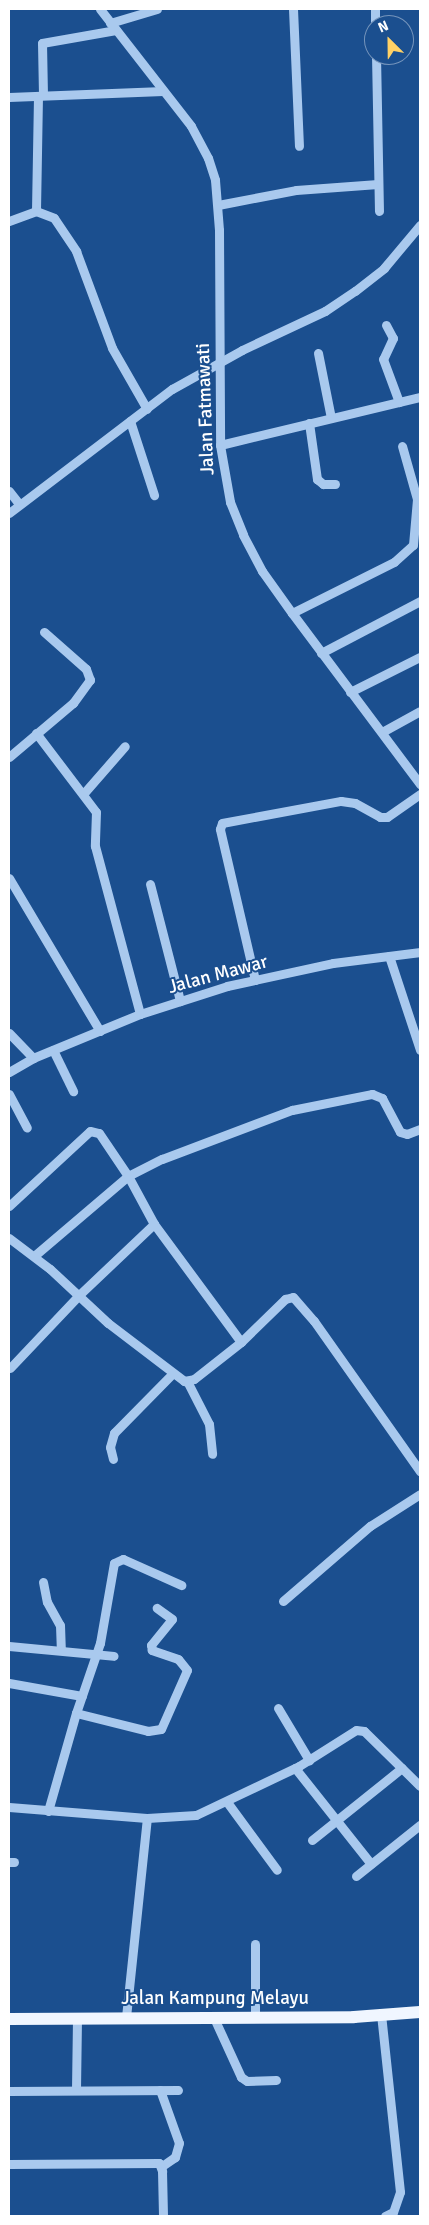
<!DOCTYPE html>
<style>
body{margin:0}
#map{position:relative;width:429px;height:2225px;overflow:hidden;background:#1b4f8f;font-family:Signika,sans-serif}
div>[style]{position:absolute}
[style*='--x']{left:calc(var(--x)*1px);top:calc(var(--y)*1px);width:calc(var(--w)*1px);rotate:calc(var(--a)*1deg)}
.minor>*{height:9px;margin:-4.5px;padding:0 4.5px;transform-origin:4.5px;border-radius:4.5px;background:#a9c9ee}
.major>*{height:12px;margin:-6px;padding:0 6px;transform-origin:6px;border-radius:6px;background:#f0f6ff}
span{translate:-50% -50%;white-space:nowrap;text-align:center;line-height:1.15;-webkit-text-stroke:4px #1b4f8f;paint-order:stroke}
.street-label{font-size:19px;color:#fff}
.frame{position:absolute;inset:0;border:10px solid #fff;pointer-events:none}
.north{position:absolute;left:364px;top:15px;width:50px;height:50px;box-sizing:border-box;background:#1b4f8f;border:1px solid #7695bc;border-radius:50%;rotate:337deg;font-size:14px;font-weight:700;line-height:20px;text-align:center;color:#fff}
.north::after{content:'';display:block;margin:auto;width:18px;height:22px;background:#ffd166;clip-path:polygon(50% 0,100% 100%,50% 72%,0 100%)}
</style>
<div id="map">
<div class="minor">
<div style="--x:100;--y:9;--w:148;--a:52.1"></div>
<div style="--x:191;--y:126;--w:36;--a:62"></div>
<div style="--x:208;--y:158;--w:23;--a:72"></div>
<div style="--x:215;--y:180;--w:50;--a:85.4"></div>
<div style="--x:219;--y:230;--w:215;--a:89.7"></div>
<div style="--x:220;--y:445;--w:58;--a:80"></div>
<div style="--x:230;--y:502;--w:35;--a:68"></div>
<div style="--x:243;--y:535;--w:41;--a:62.2"></div>
<div style="--x:262;--y:571;--w:52;--a:54.5"></div>
<div style="--x:292;--y:613;--w:214;--a:53.2"></div>
<div style="--x:293;--y:9;--w:137;--a:87.5"></div>
<div style="--x:375;--y:9;--w:16;--a:90"></div>
<div style="--x:110;--y:23;--w:49;--a:-16.6"></div>
<div style="--x:376;--y:55;--w:156;--a:88.9"></div>
<div style="--x:43;--y:95;--w:52;--a:-91.1"></div>
<div style="--x:42;--y:43;--w:75;--a:-10"></div>
<div style="--x:38;--y:96;--w:115;--a:91"></div>
<div style="--x:36;--y:211;--w:19;--a:21"></div>
<div style="--x:54;--y:218;--w:40;--a:56"></div>
<div style="--x:76;--y:251;--w:103;--a:69.6"></div>
<div style="--x:112;--y:348;--w:70;--a:60.2"></div>
<div style="--x:9;--y:97;--w:154;--a:-2.2"></div>
<div style="--x:218;--y:205;--w:79;--a:-10.9"></div>
<div style="--x:296;--y:190;--w:82;--a:-4.2"></div>
<div style="--x:9;--y:221;--w:29;--a:-20"></div>
<div style="--x:386;--y:325;--w:15;--a:62"></div>
<div style="--x:393;--y:338;--w:23;--a:115"></div>
<div style="--x:383;--y:359;--w:46;--a:69.6"></div>
<div style="--x:318;--y:353;--w:66;--a:78.7"></div>
<div style="--x:130;--y:421;--w:78;--a:72"></div>
<div style="--x:309;--y:423;--w:57;--a:81.9"></div>
<div style="--x:317;--y:479;--w:8;--a:40"></div>
<div style="--x:323;--y:484;--w:12;--a:0"></div>
<div style="--x:220;--y:445;--w:206;--a:-13.5"></div>
<div style="--x:9;--y:491;--w:16;--a:52"></div>
<div style="--x:9;--y:513;--w:205;--a:-37.3"></div>
<div style="--x:172;--y:389;--w:80;--a:-29.1"></div>
<div style="--x:242;--y:350;--w:92;--a:-25.2"></div>
<div style="--x:325;--y:311;--w:36;--a:-34"></div>
<div style="--x:355;--y:291;--w:37;--a:-38"></div>
<div style="--x:384;--y:268;--w:56;--a:-50.1"></div>
<div style="--x:292;--y:613;--w:114;--a:-26.6"></div>
<div style="--x:394;--y:562;--w:25;--a:-42"></div>
<div style="--x:413;--y:545;--w:46;--a:-85"></div>
<div style="--x:417;--y:499;--w:55;--a:-105.8"></div>
<div style="--x:321;--y:653;--w:112;--a:-27.7"></div>
<div style="--x:350;--y:692;--w:78;--a:-26.6"></div>
<div style="--x:382;--y:732;--w:43;--a:-28.9"></div>
<div style="--x:36;--y:733;--w:99;--a:52.8"></div>
<div style="--x:96;--y:812;--w:34;--a:92"></div>
<div style="--x:95;--y:846;--w:174;--a:75"></div>
<div style="--x:9;--y:757;--w:84;--a:-40.2"></div>
<div style="--x:73;--y:703;--w:29;--a:-54"></div>
<div style="--x:90;--y:680;--w:12;--a:-110"></div>
<div style="--x:86;--y:669;--w:56;--a:-138.6"></div>
<div style="--x:84;--y:793;--w:62;--a:-48.9"></div>
<div style="--x:9;--y:878;--w:178;--a:59.3"></div>
<div style="--x:150;--y:884;--w:121;--a:75.6"></div>
<div style="--x:389;--y:956;--w:99;--a:71.7"></div>
<div style="--x:255;--y:980;--w:155;--a:-103.1"></div>
<div style="--x:220;--y:829;--w:6;--a:-72"></div>
<div style="--x:222;--y:823;--w:121;--a:-10.5"></div>
<div style="--x:341;--y:801;--w:14;--a:8"></div>
<div style="--x:355;--y:803;--w:29;--a:29"></div>
<div style="--x:380;--y:817;--w:7;--a:0"></div>
<div style="--x:387;--y:817;--w:40;--a:-34.9"></div>
<div style="--x:9;--y:1033;--w:35;--a:46"></div>
<div style="--x:53;--y:1050;--w:46;--a:64"></div>
<div style="--x:9;--y:1072;--w:28;--a:-30"></div>
<div style="--x:33;--y:1058;--w:116;--a:-22.4"></div>
<div style="--x:140;--y:1014;--w:91;--a:-17.8"></div>
<div style="--x:227;--y:986;--w:108;--a:-12.2"></div>
<div style="--x:333;--y:963;--w:88;--a:-7.2"></div>
<div style="--x:9;--y:1094;--w:38;--a:62"></div>
<div style="--x:9;--y:1206;--w:110;--a:-42.8"></div>
<div style="--x:90;--y:1131;--w:9;--a:13"></div>
<div style="--x:99;--y:1133;--w:52;--a:56"></div>
<div style="--x:128;--y:1176;--w:123;--a:139.6"></div>
<div style="--x:9;--y:1238;--w:51;--a:37.1"></div>
<div style="--x:50;--y:1269;--w:79;--a:43"></div>
<div style="--x:108;--y:1323;--w:96;--a:37.3"></div>
<div style="--x:184;--y:1381;--w:10;--a:-11"></div>
<div style="--x:194;--y:1379;--w:60;--a:-38.2"></div>
<div style="--x:241;--y:1342;--w:62;--a:-44.3"></div>
<div style="--x:285;--y:1299;--w:8;--a:-14"></div>
<div style="--x:293;--y:1297;--w:32;--a:49"></div>
<div style="--x:314;--y:1321;--w:184;--a:54.8"></div>
<div style="--x:241;--y:1342;--w:147;--a:-126.4"></div>
<div style="--x:154;--y:1224;--w:55;--a:-118.4"></div>
<div style="--x:128;--y:1176;--w:38;--a:-27"></div>
<div style="--x:162;--y:1159;--w:139;--a:-20.7"></div>
<div style="--x:292;--y:1110;--w:82;--a:-11.3"></div>
<div style="--x:372;--y:1094;--w:11;--a:22"></div>
<div style="--x:382;--y:1098;--w:38;--a:62"></div>
<div style="--x:400;--y:1132;--w:7;--a:16"></div>
<div style="--x:407;--y:1134;--w:14;--a:-21"></div>
<div style="--x:10;--y:1368;--w:99;--a:-46.6"></div>
<div style="--x:78;--y:1296;--w:105;--a:-43.5"></div>
<div style="--x:187;--y:1381;--w:48;--a:62.9"></div>
<div style="--x:209;--y:1424;--w:30;--a:84"></div>
<div style="--x:113;--y:1459;--w:12;--a:-104"></div>
<div style="--x:110;--y:1447;--w:15;--a:-74"></div>
<div style="--x:114;--y:1433;--w:83;--a:-45.5"></div>
<div style="--x:43;--y:1582;--w:20;--a:79"></div>
<div style="--x:47;--y:1602;--w:26;--a:61"></div>
<div style="--x:60;--y:1625;--w:25;--a:88"></div>
<div style="--x:283;--y:1601;--w:115;--a:-40.8"></div>
<div style="--x:370;--y:1526;--w:59;--a:-32.6"></div>
<div style="--x:9;--y:1646;--w:105;--a:5.4"></div>
<div style="--x:9;--y:1683;--w:74;--a:10.1"></div>
<div style="--x:278;--y:1708;--w:61;--a:59.2"></div>
<div style="--x:76;--y:1713;--w:74;--a:14"></div>
<div style="--x:148;--y:1731;--w:13;--a:-9"></div>
<div style="--x:161;--y:1729;--w:64;--a:-66.2"></div>
<div style="--x:187;--y:1670;--w:14;--a:-129"></div>
<div style="--x:178;--y:1659;--w:28;--a:-161"></div>
<div style="--x:152;--y:1650;--w:5;--a:-101"></div>
<div style="--x:151;--y:1645;--w:33;--a:-51"></div>
<div style="--x:172;--y:1619;--w:19;--a:-144"></div>
<div style="--x:295;--y:1768;--w:122;--a:51.6"></div>
<div style="--x:227;--y:1802;--w:84;--a:53.7"></div>
<div style="--x:9;--y:1807;--w:138;--a:4.6"></div>
<div style="--x:147;--y:1818;--w:49;--a:-3.5"></div>
<div style="--x:196;--y:1815;--w:114;--a:-25.4"></div>
<div style="--x:299;--y:1766;--w:67;--a:-32.3"></div>
<div style="--x:356;--y:1730;--w:8;--a:7"></div>
<div style="--x:364;--y:1731;--w:78;--a:44.5"></div>
<div style="--x:48;--y:1811;--w:102;--a:-74.1"></div>
<div style="--x:76;--y:1713;--w:74;--a:-71.1"></div>
<div style="--x:100;--y:1643;--w:81;--a:-80.1"></div>
<div style="--x:114;--y:1563;--w:10;--a:-24"></div>
<div style="--x:123;--y:1559;--w:64;--a:24.1"></div>
<div style="--x:312;--y:1840;--w:115;--a:-38.7"></div>
<div style="--x:9;--y:1862;--w:5;--a:0"></div>
<div style="--x:356;--y:1876;--w:82;--a:-38.6"></div>
<div style="--x:255;--y:1944;--w:74;--a:90"></div>
<div style="--x:381;--y:2014;--w:179;--a:83.9"></div>
<div style="--x:400;--y:2192;--w:21;--a:109"></div>
<div style="--x:393;--y:2212;--w:9;--a:153"></div>
<div style="--x:126;--y:2017;--w:200;--a:-84"></div>
<div style="--x:214;--y:2018;--w:65;--a:65.4"></div>
<div style="--x:241;--y:2077;--w:7;--a:34"></div>
<div style="--x:247;--y:2081;--w:29;--a:-2"></div>
<div style="--x:76;--y:2090;--w:72;--a:-89.2"></div>
<div style="--x:160;--y:2090;--w:56;--a:70.3"></div>
<div style="--x:179;--y:2143;--w:15;--a:106"></div>
<div style="--x:175;--y:2157;--w:16;--a:145"></div>
<div style="--x:9;--y:2091;--w:169;--a:-0.3"></div>
<div style="--x:9;--y:2164;--w:150;--a:-0.4"></div>
<div style="--x:159;--y:2163;--w:9;--a:69"></div>
<div style="--x:162;--y:2171;--w:45;--a:88.7"></div>
</div>
<div class="major">
<div style="--x:9;--y:2019;--w:345;--a:-0.3"></div>
<div style="--x:354;--y:2017;--w:66;--a:-4.3"></div>
</div>
<div class="street-label">
<span style="left:206px;top:409px;rotate:-92deg">Jalan Fatmawati</span>
<span style="left:218px;top:975px;rotate:-15deg">Jalan Mawar</span>
<span style="left:215px;top:1999px">Jalan Kampung Melayu</span>
</div>
<div class="frame"></div>
<div class="north">N</div>
</div>
